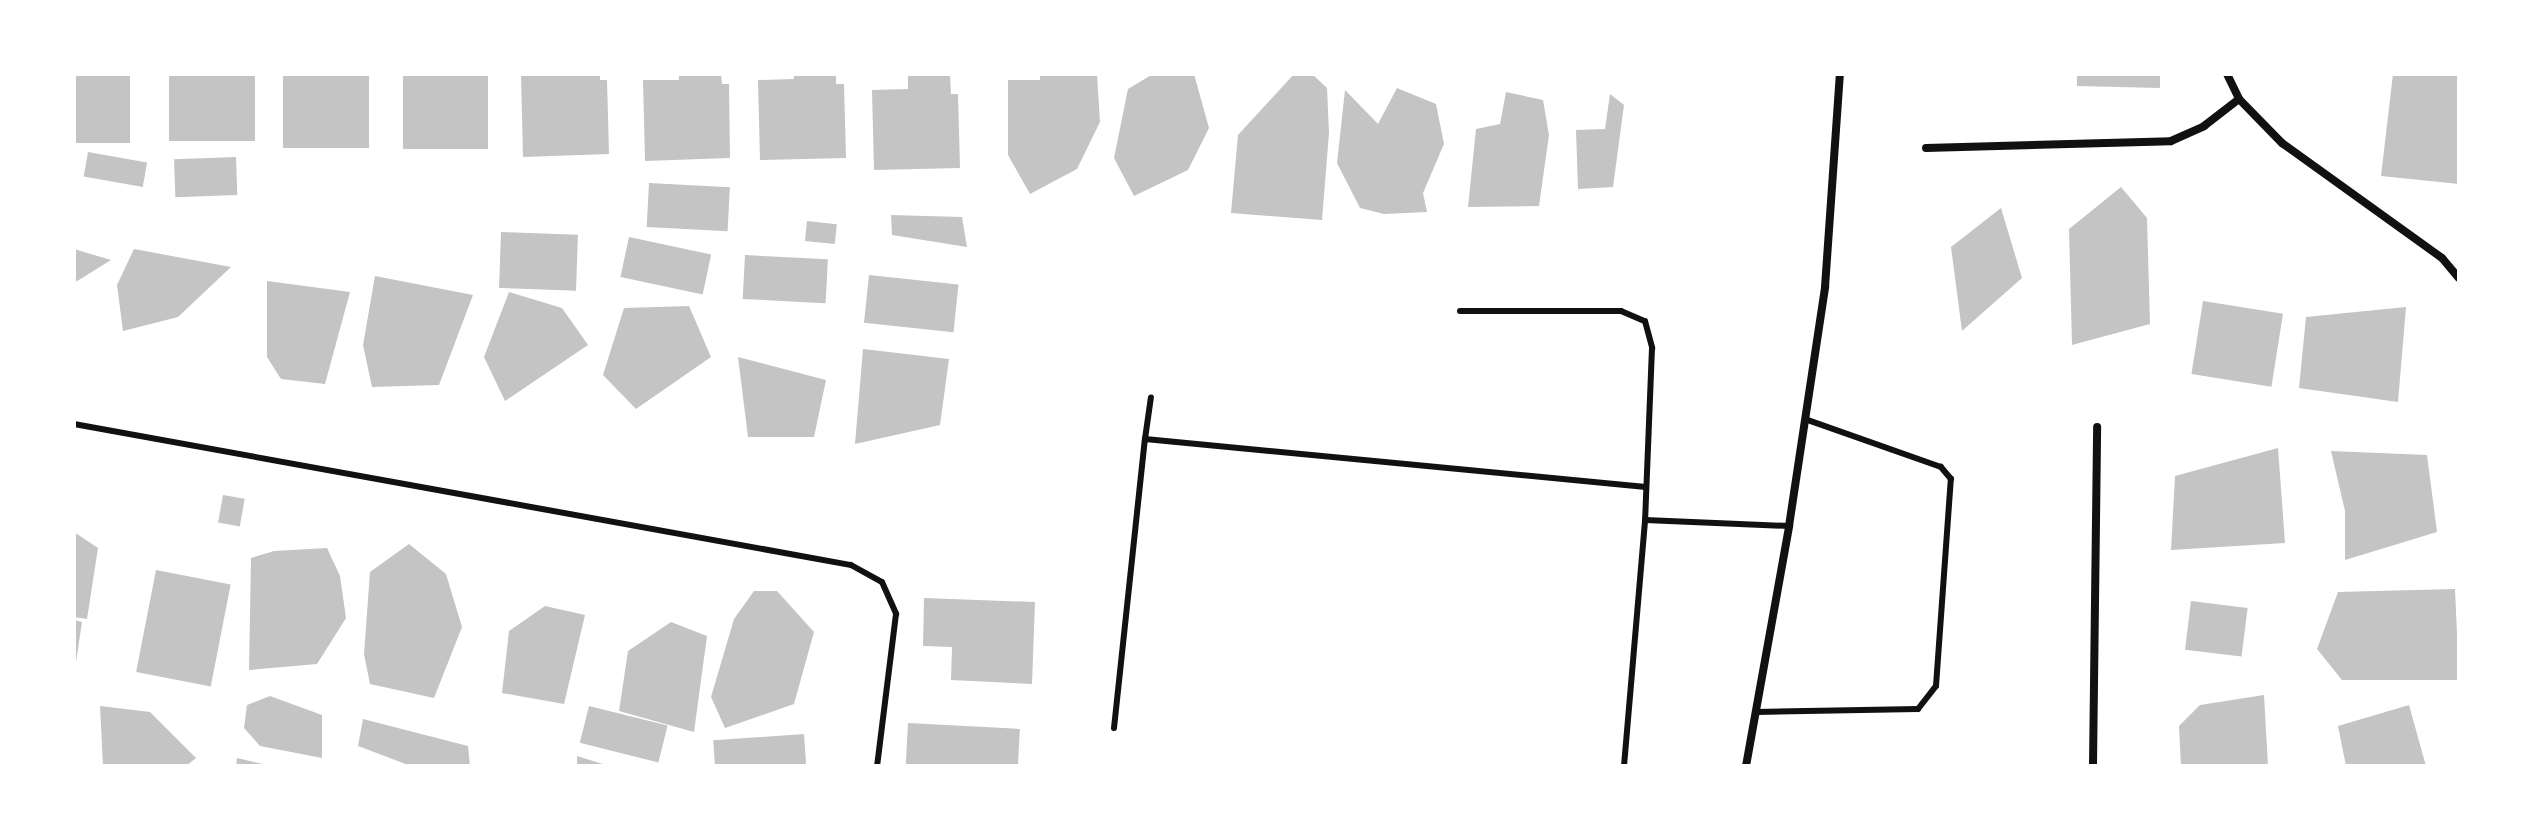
<!DOCTYPE html>
<style>
body{margin:0}
#map{position:relative;width:2533px;height:840px;overflow:hidden;background:#fff;font-family:Signika,sans-serif}
div>[style]{position:absolute}
[style*='--x']{left:calc(var(--x)*1px);top:calc(var(--y)*1px);width:calc(var(--w)*1px);rotate:calc(var(--a)*1deg)}
.building>*{inset:0;background:#c4c4c4;transform-origin:0 0}
.service>*{height:6px;margin:-3px;padding:0 3px;transform-origin:3px;border-radius:3px;background:#111}
.minor>*{height:8px;margin:-4px;padding:0 4px;transform-origin:4px;border-radius:4px;background:#111}
span{translate:-50% -50%;white-space:nowrap;text-align:center;line-height:1.15;-webkit-text-stroke:6px #fff;paint-order:stroke}
.frame{position:absolute;inset:0;border:76px solid #fff;pointer-events:none}
</style>
<div id="map">
<div class="building">
<div style="left:74px;top:74px;width:56px;height:69px"></div>
<div style="left:169px;top:74px;width:86px;height:67px"></div>
<div style="left:283px;top:74px;width:86px;height:74px"></div>
<div style="left:403px;top:74px;width:85px;height:75px"></div>
<div style="clip-path:polygon(600px 74px,600px 80px,607px 80px,609px 154px,523px 157px,521px 76px)"></div>
<div style="clip-path:polygon(679px 74px,721px 74px,722px 84px,729px 84px,730px 158px,645px 161px,643px 80px,679px 80px)"></div>
<div style="clip-path:polygon(794px 74px,836px 74px,836px 84px,844px 84px,846px 158px,760px 160px,758px 80px,794px 79px)"></div>
<div style="clip-path:polygon(908px 74px,950px 74px,951px 94px,958px 94px,960px 168px,874px 170px,872px 90px,908px 89px)"></div>
<div style="clip-path:polygon(1040px 74px,1097px 74px,1100px 122px,1077px 169px,1030px 194px,1008px 155px,1008px 80px,1040px 80px)"></div>
<div style="clip-path:polygon(1153px 74px,1194px 74px,1209px 128px,1188px 170px,1134px 196px,1114px 158px,1128px 89px)"></div>
<div style="clip-path:polygon(1294px 74px,1312px 74px,1327px 88px,1329px 133px,1322px 220px,1231px 213px,1238px 135px)"></div>
<div style="clip-path:polygon(2077px 74px,2160px 74px,2160px 88px,2077px 86px)"></div>
<div style="clip-path:polygon(2393px 74px,2459px 74px,2459px 184px,2381px 176px)"></div>
<div style="clip-path:polygon(1397px 88px,1436px 104px,1444px 144px,1423px 193px,1427px 212px,1384px 214px,1360px 208px,1337px 163px,1345px 90px,1378px 124px)"></div>
<div style="clip-path:polygon(1506px 92px,1543px 100px,1549px 135px,1539px 206px,1468px 207px,1476px 129px,1500px 124px)"></div>
<div style="clip-path:polygon(1610px 94px,1624px 105px,1613px 187px,1578px 189px,1576px 130px,1605px 129px)"></div>
<div style="left:88px;top:152px;width:60px;height:25px;rotate:10deg"></div>
<div style="left:236px;top:157px;width:38px;height:62px;rotate:88deg"></div>
<div style="left:649px;top:183px;width:81px;height:44px;rotate:3deg"></div>
<div style="clip-path:polygon(2121px 187px,2147px 218px,2150px 324px,2072px 345px,2069px 229px)"></div>
<div style="clip-path:polygon(2001px 208px,2022px 278px,1962px 331px,1951px 247px)"></div>
<div style="clip-path:polygon(891px 215px,962px 217px,967px 247px,892px 235px)"></div>
<div style="left:807px;top:221px;width:30px;height:20px;rotate:6deg"></div>
<div style="left:501px;top:232px;width:77px;height:56px;rotate:2deg"></div>
<div style="left:629px;top:237px;width:84px;height:41px;rotate:12deg"></div>
<div style="clip-path:polygon(74px 249px,111px 260px,74px 283px)"></div>
<div style="clip-path:polygon(134px 249px,231px 267px,178px 317px,123px 331px,117px 285px)"></div>
<div style="left:745px;top:255px;width:83px;height:44px;rotate:3deg"></div>
<div style="left:869px;top:275px;width:90px;height:48px;rotate:6deg"></div>
<div style="clip-path:polygon(375px 276px,473px 295px,439px 385px,372px 387px,363px 345px)"></div>
<div style="clip-path:polygon(267px 281px,350px 292px,325px 384px,281px 379px,267px 357px)"></div>
<div style="clip-path:polygon(509px 292px,562px 308px,588px 345px,505px 401px,484px 357px)"></div>
<div style="left:2203px;top:301px;width:81px;height:74px;rotate:9deg"></div>
<div style="clip-path:polygon(689px 306px,711px 357px,636px 409px,603px 375px,624px 308px)"></div>
<div style="clip-path:polygon(2406px 307px,2398px 402px,2299px 388px,2306px 317px)"></div>
<div style="clip-path:polygon(863px 349px,949px 359px,940px 425px,855px 444px)"></div>
<div style="clip-path:polygon(738px 357px,826px 380px,814px 437px,748px 437px)"></div>
<div style="clip-path:polygon(2278px 448px,2285px 543px,2171px 550px,2175px 476px)"></div>
<div style="clip-path:polygon(2331px 451px,2427px 455px,2437px 532px,2345px 560px,2345px 511px)"></div>
<div style="left:223px;top:495px;width:22px;height:28px;rotate:10deg"></div>
<div style="clip-path:polygon(74px 532px,98px 548px,87px 619px,74px 617px)"></div>
<div style="clip-path:polygon(409px 544px,446px 574px,462px 627px,434px 698px,370px 684px,364px 654px,370px 572px)"></div>
<div style="clip-path:polygon(327px 548px,340px 576px,346px 618px,317px 664px,249px 670px,251px 558px,274px 551px)"></div>
<div style="left:156px;top:570px;width:76px;height:104px;rotate:11deg"></div>
<div style="clip-path:polygon(2455px 589px,2459px 680px,2342px 680px,2317px 649px,2338px 592px)"></div>
<div style="clip-path:polygon(754px 591px,777px 591px,814px 632px,794px 704px,725px 728px,711px 697px,734px 619px)"></div>
<div style="clip-path:polygon(924px 598px,1035px 602px,1032px 684px,951px 680px,952px 647px,923px 646px)"></div>
<div style="left:2191px;top:601px;width:57px;height:49px;rotate:7deg"></div>
<div style="clip-path:polygon(545px 606px,585px 615px,564px 704px,502px 693px,509px 631px)"></div>
<div style="clip-path:polygon(74px 620px,82px 622px,76px 662px,74px 662px)"></div>
<div style="clip-path:polygon(671px 622px,707px 636px,694px 732px,619px 711px,628px 651px)"></div>
<div style="clip-path:polygon(2264px 695px,2268px 766px,2181px 766px,2179px 726px,2200px 705px)"></div>
<div style="clip-path:polygon(270px 696px,322px 715px,322px 758px,260px 746px,244px 728px,247px 705px)"></div>
<div style="clip-path:polygon(2409px 705px,2426px 766px,2346px 766px,2338px 726px)"></div>
<div style="clip-path:polygon(100px 706px,150px 712px,196px 758px,186px 766px,103px 766px)"></div>
<div style="left:589px;top:706px;width:81px;height:38px;rotate:14deg"></div>
<div style="clip-path:polygon(363px 719px,468px 746px,470px 766px,411px 766px,358px 746px)"></div>
<div style="left:908px;top:723px;width:112px;height:43px;rotate:3deg"></div>
<div style="left:804px;top:734px;width:32px;height:91px;rotate:86deg"></div>
<div style="clip-path:polygon(577px 756px,606px 765px,606px 766px,577px 766px)"></div>
<div style="clip-path:polygon(237px 758px,267px 765px,267px 766px,236px 766px)"></div>
</div>
<div class="service">
<div style="--x:1460;--y:311;--w:161;--a:0"></div>
<div style="--x:1621;--y:311;--w:26;--a:23"></div>
<div style="--x:1645;--y:321;--w:28;--a:75"></div>
<div style="--x:1652;--y:348;--w:172;--a:92.3"></div>
<div style="--x:74;--y:424;--w:790;--a:10.29"></div>
<div style="--x:851;--y:565;--w:35;--a:29"></div>
<div style="--x:882;--y:582;--w:35;--a:66"></div>
<div style="--x:896;--y:614;--w:153;--a:97.1"></div>
<div style="--x:1145;--y:439;--w:42;--a:-81.9"></div>
<div style="--x:1756;--y:712;--w:162;--a:-1.1"></div>
<div style="--x:1918;--y:709;--w:29;--a:-52"></div>
<div style="--x:1936;--y:686;--w:208;--a:-85.9"></div>
<div style="--x:1951;--y:479;--w:16;--a:-130"></div>
<div style="--x:1941;--y:467;--w:144;--a:-160.6"></div>
<div style="--x:1114;--y:728;--w:291;--a:-83.9"></div>
<div style="--x:1145;--y:439;--w:503;--a:5.47"></div>
<div style="--x:1624;--y:766;--w:247;--a:-85.1"></div>
<div style="--x:1645;--y:520;--w:144;--a:2.4"></div>
</div>
<div class="minor">
<div style="--x:2227;--y:74;--w:28;--a:64"></div>
<div style="--x:2239;--y:99;--w:62;--a:45.7"></div>
<div style="--x:2282;--y:143;--w:197;--a:35.7"></div>
<div style="--x:2442;--y:258;--w:26;--a:50"></div>
<div style="--x:1926;--y:148;--w:245;--a:-1.6"></div>
<div style="--x:2171;--y:141;--w:36;--a:-24"></div>
<div style="--x:2204;--y:126;--w:44;--a:-37.6"></div>
<div style="--x:1746;--y:766;--w:244;--a:-79.8"></div>
<div style="--x:1789;--y:526;--w:242;--a:-81.4"></div>
<div style="--x:1825;--y:287;--w:214;--a:-86"></div>
<div style="--x:2093;--y:766;--w:339;--a:-89.3"></div>
</div>
<div class="frame"></div>
</div>
